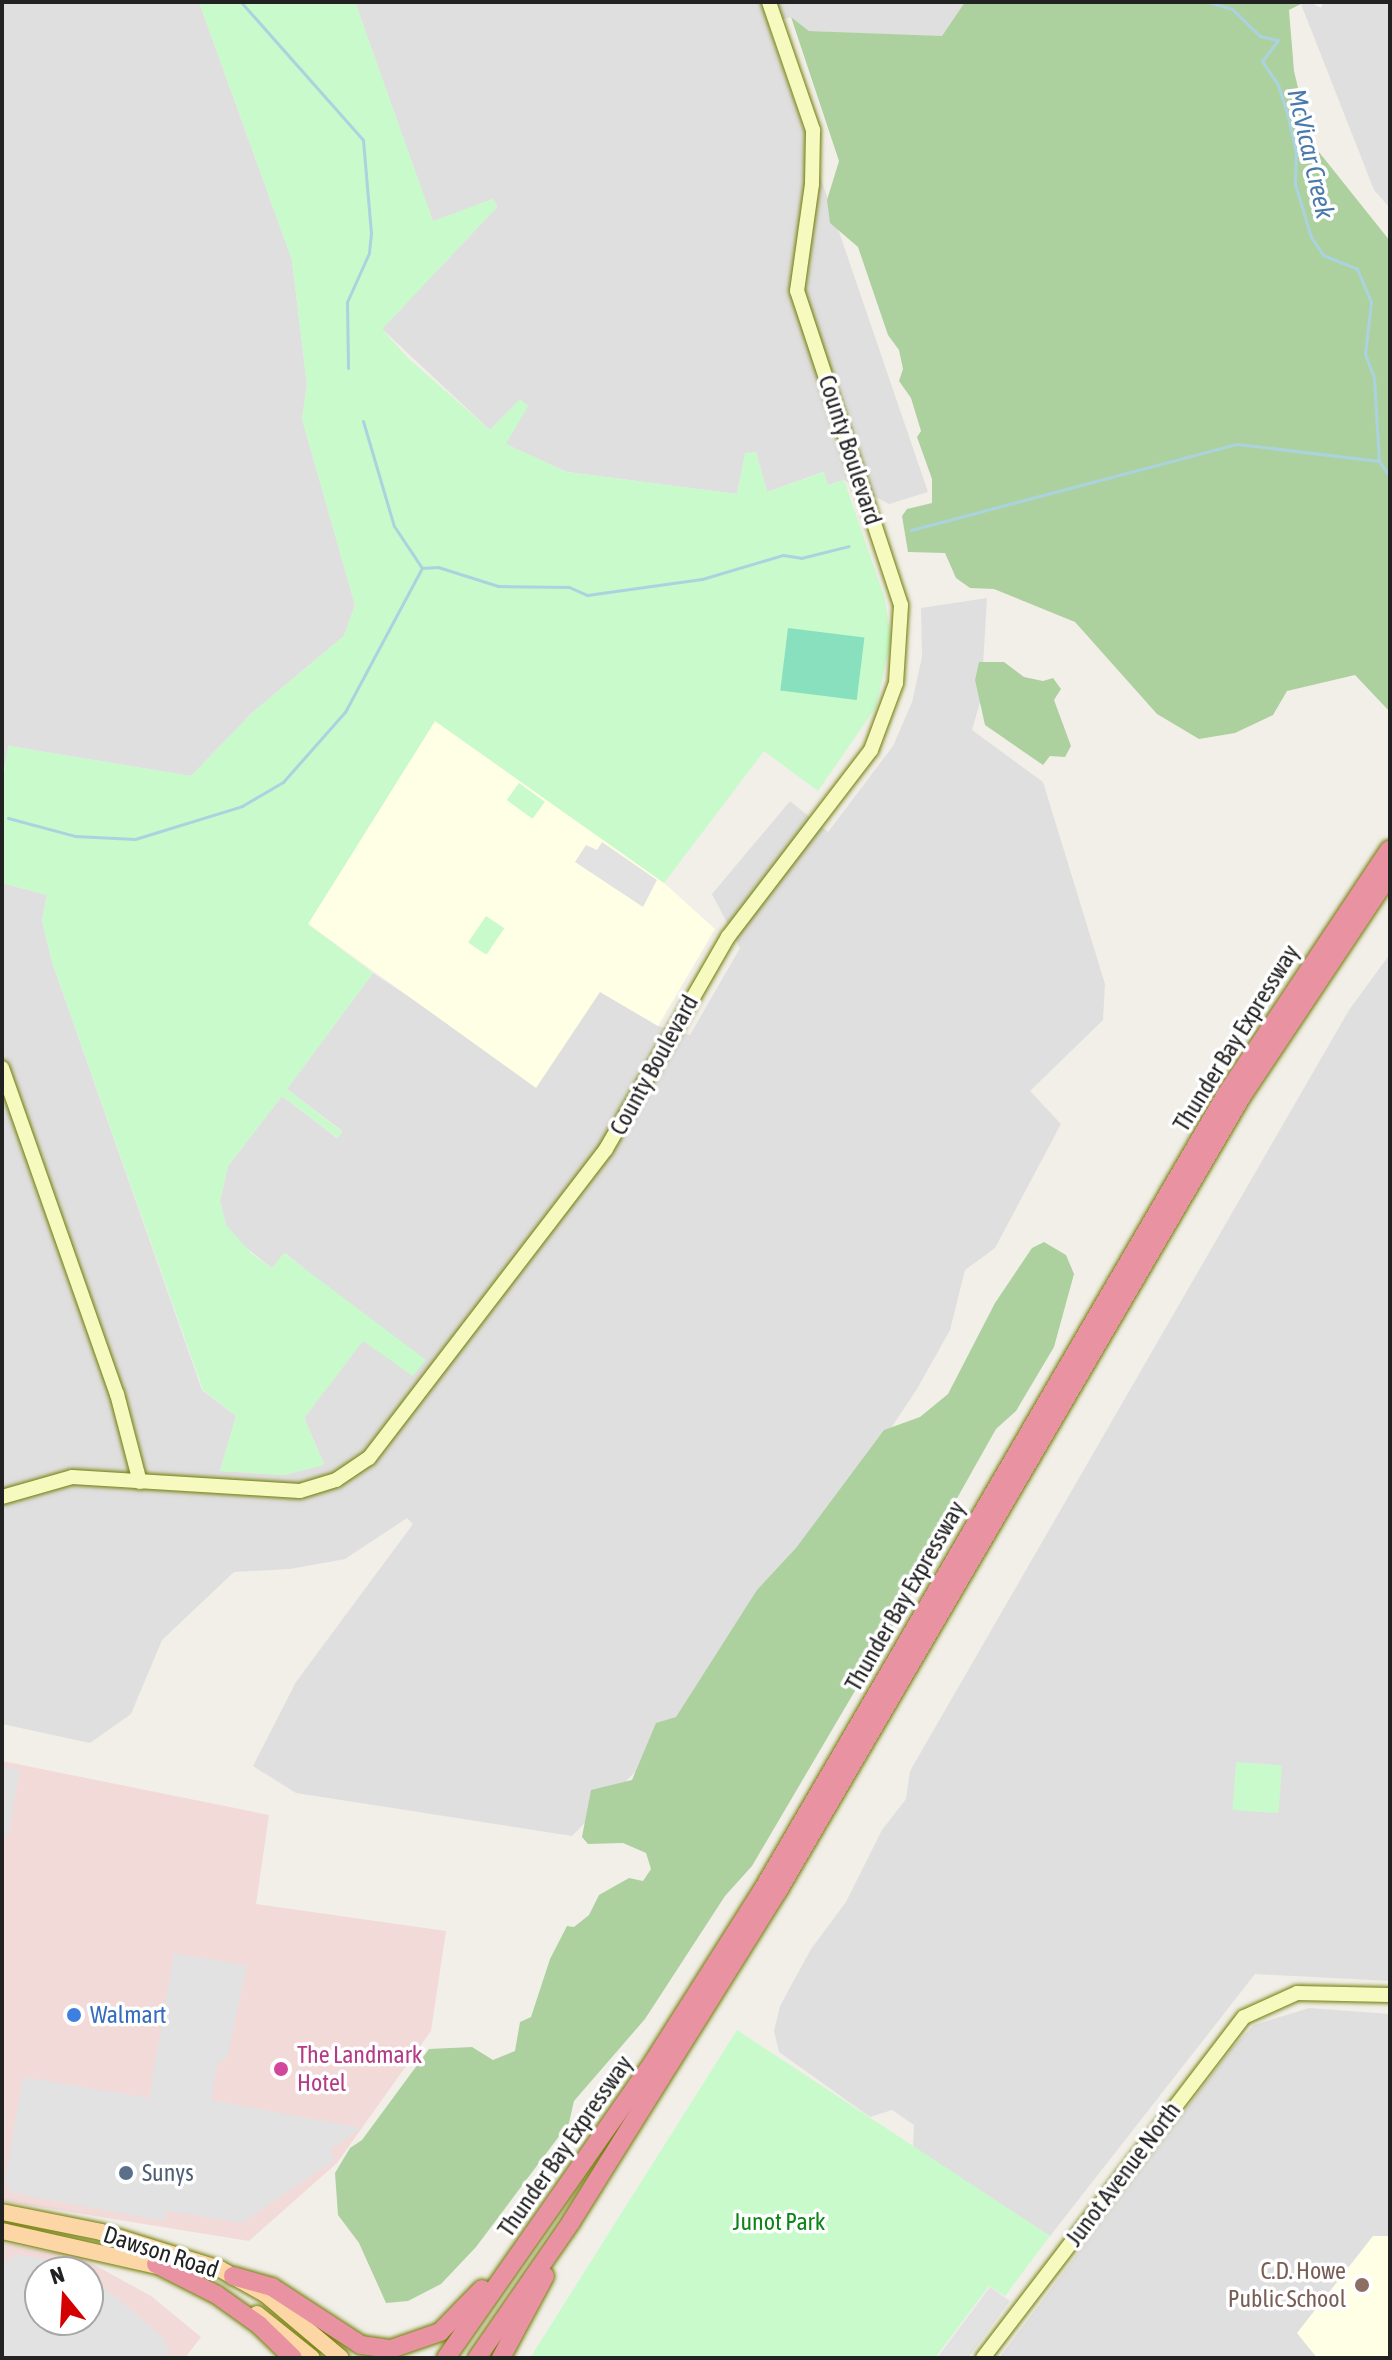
<!DOCTYPE html>
<style>
body{margin:0}
#map{position:relative;width:1392px;height:2360px;overflow:hidden;background:#f2efe9;font-family:"Asap Condensed",sans-serif}
div>[style]{position:absolute}
[style*='--x']{left:calc(var(--x)*1px);top:calc(var(--y)*1px);width:calc(var(--w)*1px);rotate:calc(var(--a)*1deg)}
.residential>*{inset:0;background:#e0dfdf}
.commercial>*{inset:0;background:#f2dad9}
.education>*{inset:0;background:#ffffe5}
.forest>*{inset:0;background:#add19e}
.park>*{inset:0;background:#c8facc;transform-origin:0 0}
.pitch>*{inset:0;background:#88e0be;transform-origin:0 0}
.parking>*{inset:0;background:#e2e2e2}
.stream>*{height:3px;margin:-1.5px;padding:0 1.5px;transform-origin:1.5px;border-radius:1.5px;background:#aad3df}
.roads{filter:drop-shadow(0 0 2px #707d05) drop-shadow(0 0 2px #707d05)}
.secondary>*{height:14px;margin:-7px;padding:0 7px;transform-origin:7px;border-radius:7px;background:#f7fabf}
.primary>*{height:16px;margin:-8px;padding:0 8px;transform-origin:8px;border-radius:8px;background:#fcd6a4}
.highway>*{height:18px;margin:-9px;padding:0 9px;transform-origin:9px;border-radius:9px;background:#e892a2}
.dots>*{width:22px;height:22px;translate:-50% -50%;box-sizing:border-box;border:4px solid #fff;border-radius:50%}
span{translate:-50% -50%;white-space:nowrap;text-align:center;line-height:1.15;-webkit-text-stroke:7px #fff;paint-order:stroke}
.street-label{font-size:24px;color:#222}
.shop-label{font-size:24px;color:#366cbe}
.left{translate:0 -50%;text-align:left}
.hotel-label{font-size:24px;color:#b23c85}
.service-label{font-size:24px;color:#4e5e75}
.park-label{font-size:24px;color:#0c8416}
.education-label{font-size:24px;color:#785e54}
.right{translate:-100% -50%;text-align:right}
.water-label{font-size:26px;color:#4a7aab;font-style:italic}
.frame{position:absolute;inset:0;border:4px solid #222;pointer-events:none}
.north{position:absolute;left:24px;top:2256px;width:80px;height:80px;box-sizing:border-box;background:#fff;border:2px solid #a7a7a7;border-radius:50%;rotate:342deg;font-size:22px;font-weight:700;line-height:32px;text-align:center;color:#222}
.north::after{content:'';display:block;margin:auto;width:28px;height:36px;background:#d40000;clip-path:polygon(50% 0,100% 100%,50% 72%,0 100%)}
</style>
<div id="map">
<div class="residential">
<div style="clip-path:polygon(2px 2px,199px 2px,292px 260px,307px 385px,302px 419px,355px 605px,344px 636px,253px 712px,191px 776px,9px 746px,2px 778px)"></div>
<div style="clip-path:polygon(355px 2px,965px 2px,942px 37px,809px 31px,791px 17px,768px 24px,928px 492px,889px 504px,844px 480px,828px 485px,823px 472px,767px 492px,756px 452px,745px 454px,737px 494px,567px 472px,505px 444px,527px 406px,520px 400px,490px 430px,382px 329px,497px 207px,493px 199px,433px 222px)"></div>
<div style="clip-path:polygon(1310px 2px,1321px 8px,1323px 2px,1390px 2px,1390px 208px,1374px 190px,1301px 4px)"></div>
<div style="clip-path:polygon(987px 598px,981px 699px,972px 730px,1043px 782px,1105px 984px,1103px 1020px,1030px 1091px,1061px 1124px,995px 1248px,965px 1270px,950px 1330px,917px 1389px,717px 1689px,572px 1836px,296px 1793px,253px 1766px,296px 1682px,413px 1524px,407px 1518px,345px 1559px,290px 1569px,234px 1572px,162px 1640px,131px 1714px,90px 1743px,2px 1724px,2px 883px,47px 895px,42px 921px,52px 962px,202px 1390px,236px 1416px,220px 1471px,284px 1475px,324px 1464px,304px 1418px,363px 1340px,413px 1376px,334px 1293px,285px 1253px,272px 1268px,241px 1244px,226px 1225px,220px 1201px,228px 1166px,282px 1096px,337px 1138px,342px 1131px,287px 1089px,373px 973px,426px 1008px,600px 991px,658px 1026px,690px 1035px,740px 948px,712px 894px,790px 801px,828px 832px,893px 746px,912px 702px,922px 657px,921px 608px)"></div>
<div style="clip-path:polygon(1390px 954px,1390px 1981px,1255px 1974px,1050px 2236px,913px 2147px,914px 2125px,892px 2110px,870px 2117px,779px 2052px,774px 2031px,780px 2006px,811px 1949px,846px 1902px,882px 1830px,906px 1799px,910px 1771px,1349px 1010px)"></div>
<div style="clip-path:polygon(1309px 2008px,1390px 2014px,1390px 2358px,999px 2358px,1232px 2048px,1254px 2025px)"></div>
</div>
<div class="commercial">
<div style="clip-path:polygon(2px 1761px,269px 1815px,256px 1904px,446px 1931px,431px 2031px,337px 2163px,249px 2241px,2px 2201px)"></div>
<div style="clip-path:polygon(evenodd,2px 2243px,80px 2257px,151px 2296px,201px 2337px,185px 2358px,2px 2358px,2px 2243px,40px 2272px,88px 2272px,88px 2320px,40px 2320px,40px 2272px)"></div>
</div>
<div class="education">
<div style="clip-path:polygon(435px 721px,664px 883px,715px 929px,658px 1026px,600px 992px,536px 1088px,308px 924px)"></div>
<div style="clip-path:polygon(1373px 2236px,1390px 2236px,1390px 2358px,1317px 2358px,1297px 2333px)"></div>
</div>
<div class="forest">
<div style="clip-path:polygon(965px 2px,1305px 2px,1289px 10px,1294px 71px,1311px 142px,1390px 241px,1390px 712px,1355px 675px,1287px 691px,1273px 715px,1235px 733px,1199px 739px,1157px 714px,1075px 622px,994px 589px,970px 588px,956px 578px,945px 553px,908px 552px,902px 516px,907px 509px,932px 503px,932px 479px,917px 437px,921px 431px,911px 398px,899px 381px,903px 369px,899px 350px,888px 335px,858px 247px,830px 223px,827px 200px,839px 161px,791px 17px,809px 31px,942px 36px)"></div>
<div style="clip-path:polygon(979px 662px,1004px 662px,1024px 677px,1043px 681px,1053px 678px,1061px 689px,1054px 700px,1071px 746px,1065px 757px,1050px 756px,1043px 765px,985px 725px,975px 680px)"></div>
<div style="clip-path:polygon(1044px 1242px,1066px 1255px,1074px 1274px,1054px 1347px,1016px 1411px,996px 1429px,951px 1509px,926px 1570px,752px 1866px,725px 1896px,645px 2019px,574px 2101px,569px 2123px,476px 2247px,441px 2284px,408px 2301px,386px 2303px,359px 2243px,338px 2215px,335px 2173px,350px 2148px,362px 2140px,429px 2049px,472px 2047px,493px 2060px,515px 2051px,520px 2022px,531px 2017px,550px 1959px,567px 1926px,574px 1927px,589px 1915px,599px 1895px,629px 1878px,643px 1881px,651px 1869px,646px 1853px,623px 1843px,588px 1844px,582px 1837px,591px 1790px,632px 1780px,656px 1723px,676px 1717px,757px 1590px,796px 1548px,884px 1430px,920px 1417px,948px 1394px,995px 1303px,1032px 1248px)"></div>
</div>
<div class="park">
<div style="clip-path:polygon(199px 2px,355px 2px,433px 221px,493px 199px,497px 207px,382px 329px,409px 359px,490px 430px,520px 399px,528px 406px,506px 444px,567px 472px,737px 494px,745px 453px,756px 452px,767px 492px,824px 472px,828px 485px,844px 480px,885px 599px,891px 639px,876px 707px,818px 791px,764px 751px,664px 883px,435px 721px,308px 924px,373px 973px,287px 1089px,342px 1132px,338px 1138px,282px 1096px,228px 1166px,220px 1201px,226px 1225px,252px 1254px,272px 1268px,284px 1253px,426px 1360px,413px 1376px,363px 1341px,304px 1418px,324px 1465px,284px 1475px,220px 1471px,236px 1416px,203px 1390px,52px 962px,42px 921px,47px 895px,2px 883px,2px 787px,8px 746px,191px 776px,253px 712px,344px 636px,355px 605px,302px 419px,307px 385px,292px 260px)"></div>
<div style="left:519px;top:783px;width:32px;height:21px;rotate:36deg"></div>
<div style="left:486px;top:916px;width:22px;height:32px;rotate:34deg"></div>
<div style="left:1236px;top:1762px;width:46px;height:48px;rotate:4deg"></div>
<div style="clip-path:polygon(737px 2030px,1050px 2236px,1005px 2296px,989px 2286px,935px 2358px,530px 2358px)"></div>
</div>
<div class="pitch">
<div style="left:788px;top:628px;width:77px;height:63px;rotate:7deg"></div>
</div>
<div class="parking">
<div style="clip-path:polygon(602px 842px,657px 880px,643px 907px,575px 862px,586px 845px,597px 850px)"></div>
<div style="clip-path:polygon(2px 1766px,20px 1769px,8px 1837px,2px 1836px)"></div>
<div style="clip-path:polygon(174px 1953px,247px 1966px,227px 2058px,218px 2063px,211px 2100px,361px 2128px,330px 2150px,335px 2160px,242px 2223px,167px 2211px,164px 2221px,12px 2193px,5px 2181px,23px 2077px,149px 2098px)"></div>
<div style="clip-path:polygon(16px 2254px,70px 2263px,86px 2272px,40px 2272px,40px 2320px,88px 2320px,88px 2274px,162px 2336px,171px 2355px,2px 2358px,2px 2263px)"></div>
<div style="clip-path:polygon(990px 2287px,1010px 2301px,968px 2358px,937px 2358px)"></div>
</div>
<div class="stream">
<div style="--x:241;--y:2;--w:184;--a:48.5"></div>
<div style="--x:363;--y:140;--w:93;--a:85.1"></div>
<div style="--x:371;--y:233;--w:20;--a:96"></div>
<div style="--x:369;--y:253;--w:54;--a:114.2"></div>
<div style="--x:347;--y:302;--w:66;--a:89.1"></div>
<div style="--x:1208;--y:2;--w:25;--a:16"></div>
<div style="--x:1232;--y:9;--w:39;--a:44"></div>
<div style="--x:1260;--y:36;--w:18;--a:13"></div>
<div style="--x:1278;--y:40;--w:26;--a:127"></div>
<div style="--x:1262;--y:61;--w:29;--a:56"></div>
<div style="--x:1278;--y:85;--w:29;--a:72"></div>
<div style="--x:1287;--y:113;--w:39;--a:77"></div>
<div style="--x:1296;--y:151;--w:33;--a:92"></div>
<div style="--x:1295;--y:184;--w:55;--a:73.2"></div>
<div style="--x:1311;--y:237;--w:22;--a:56"></div>
<div style="--x:1323;--y:255;--w:37;--a:22"></div>
<div style="--x:1357;--y:269;--w:36;--a:67"></div>
<div style="--x:1371;--y:302;--w:52;--a:96.6"></div>
<div style="--x:1365;--y:354;--w:26;--a:69"></div>
<div style="--x:1374;--y:378;--w:83;--a:86.6"></div>
<div style="--x:1379;--y:461;--w:19;--a:55"></div>
<div style="--x:363;--y:421;--w:109;--a:73.6"></div>
<div style="--x:394;--y:526;--w:50;--a:56.3"></div>
<div style="--x:911;--y:530;--w:337;--a:-14.8"></div>
<div style="--x:1237;--y:444;--w:143;--a:6.8"></div>
<div style="--x:422;--y:568;--w:16;--a:-4"></div>
<div style="--x:438;--y:567;--w:63;--a:17.6"></div>
<div style="--x:498;--y:586;--w:71;--a:0.8"></div>
<div style="--x:569;--y:587;--w:20;--a:24"></div>
<div style="--x:587;--y:595;--w:116;--a:-7.9"></div>
<div style="--x:702;--y:579;--w:84;--a:-16.5"></div>
<div style="--x:783;--y:555;--w:18;--a:9"></div>
<div style="--x:801;--y:558;--w:49;--a:-14"></div>
<div style="--x:8;--y:818;--w:69;--a:15"></div>
<div style="--x:75;--y:836;--w:60;--a:2.9"></div>
<div style="--x:135;--y:839;--w:112;--a:-17.1"></div>
<div style="--x:242;--y:806;--w:48;--a:-30.3"></div>
<div style="--x:283;--y:782;--w:94;--a:-48.5"></div>
<div style="--x:345;--y:712;--w:163;--a:-61.9"></div>
</div>
<div class="roads">
<div class="secondary">
<div style="--x:2;--y:1068;--w:346;--a:70.6"></div>
<div style="--x:117;--y:1394;--w:91;--a:75.4"></div>
<div style="--x:2;--y:1497;--w:73;--a:-15.9"></div>
<div style="--x:72;--y:1477;--w:228;--a:3.5"></div>
<div style="--x:300;--y:1491;--w:38;--a:-17"></div>
<div style="--x:336;--y:1480;--w:40;--a:-34"></div>
<div style="--x:369;--y:1458;--w:389;--a:-52.5"></div>
<div style="--x:606;--y:1149;--w:245;--a:-60.1"></div>
<div style="--x:728;--y:937;--w:235;--a:-52.6"></div>
<div style="--x:871;--y:750;--w:72;--a:-69.5"></div>
<div style="--x:896;--y:683;--w:78;--a:-86.3"></div>
<div style="--x:901;--y:605;--w:331;--a:-108.3"></div>
<div style="--x:797;--y:291;--w:108;--a:-82"></div>
<div style="--x:812;--y:184;--w:54;--a:-88.9"></div>
<div style="--x:813;--y:130;--w:135;--a:-109"></div>
<div style="--x:983;--y:2358;--w:429;--a:-52.6"></div>
<div style="--x:1244;--y:2017;--w:58;--a:-24.4"></div>
<div style="--x:1297;--y:1993;--w:93;--a:1.2"></div>
</div>
<div class="primary">
<div style="--x:2;--y:2212;--w:101;--a:11.4"></div>
<div style="--x:101;--y:2232;--w:125;--a:17.3"></div>
<div style="--x:220;--y:2269;--w:51;--a:29.1"></div>
<div style="--x:265;--y:2294;--w:99;--a:40.1"></div>
<div style="--x:2;--y:2231;--w:168;--a:12.7"></div>
<div style="--x:257;--y:2314;--w:70;--a:38.7"></div>
</div>
<div class="highway">
<div style="--x:156;--y:2264;--w:68;--a:26.9"></div>
<div style="--x:217;--y:2295;--w:52;--a:35.5"></div>
<div style="--x:259;--y:2325;--w:47;--a:44.1"></div>
<div style="--x:233;--y:2276;--w:41;--a:15.8"></div>
<div style="--x:272;--y:2287;--w:106;--a:33.1"></div>
<div style="--x:361;--y:2345;--w:30;--a:8"></div>
<div style="--x:391;--y:2349;--w:52;--a:-19.1"></div>
<div style="--x:440;--y:2332;--w:60;--a:-45.7"></div>
<div style="--x:446;--y:2358;--w:352;--a:-55"></div>
<div style="--x:648;--y:2070;--w:214;--a:-57.6"></div>
<div style="--x:763;--y:1889;--w:921;--a:-59.76"></div>
<div style="--x:1227;--y:1093;--w:293;--a:-56.3"></div>
<div style="--x:477;--y:2358;--w:165;--a:-55.3"></div>
<div style="--x:571;--y:2222;--w:390;--a:-58"></div>
<div style="--x:778;--y:1891;--w:921;--a:-59.73"></div>
<div style="--x:1242;--y:1096;--w:267;--a:-56.3"></div>
<div style="--x:501;--y:2358;--w:93;--a:-61.8"></div>
</div>
</div>
<div class="dots">
<div style="left:74px;top:2015px;background:#3f7fe0"></div>
<div style="left:281px;top:2069px;background:#d1479c"></div>
<div style="left:126px;top:2173px;background:#5c6f8a"></div>
<div style="left:1362px;top:2285px;background:#8d6e63"></div>
</div>
<div class="street-label">
<span style="left:850px;top:450px;rotate:72deg">County Boulevard</span>
<span style="left:1236px;top:1038px;rotate:-58deg">Thunder Bay Expressway</span>
<span style="left:654px;top:1065px;rotate:-61deg">County Boulevard</span>
<span style="left:905px;top:1596px;rotate:-60deg">Thunder Bay Expressway</span>
<span style="left:565px;top:2146px;rotate:-55deg">Thunder Bay Expressway</span>
<span style="left:1123px;top:2174px;rotate:-53deg">Junot Avenue North</span>
<span style="left:161px;top:2252px;rotate:18deg">Dawson Road</span>
</div>
<div class="shop-label">
<span class="left" style="left:90px;top:2015px">Walmart</span>
</div>
<div class="hotel-label">
<span class="left" style="left:297px;top:2069px">The Landmark<br>Hotel</span>
</div>
<div class="service-label">
<span class="left" style="left:142px;top:2173px">Sunys</span>
</div>
<div class="park-label">
<span style="left:779px;top:2222px">Junot Park</span>
</div>
<div class="education-label">
<span class="right" style="left:1346px;top:2285px">C.D. Howe<br>Public School</span>
</div>
<div class="water-label">
<span style="left:1310px;top:154px;rotate:77deg">McVicar Creek</span>
</div>
<div class="frame"></div>
<div class="north">N</div>
</div>
